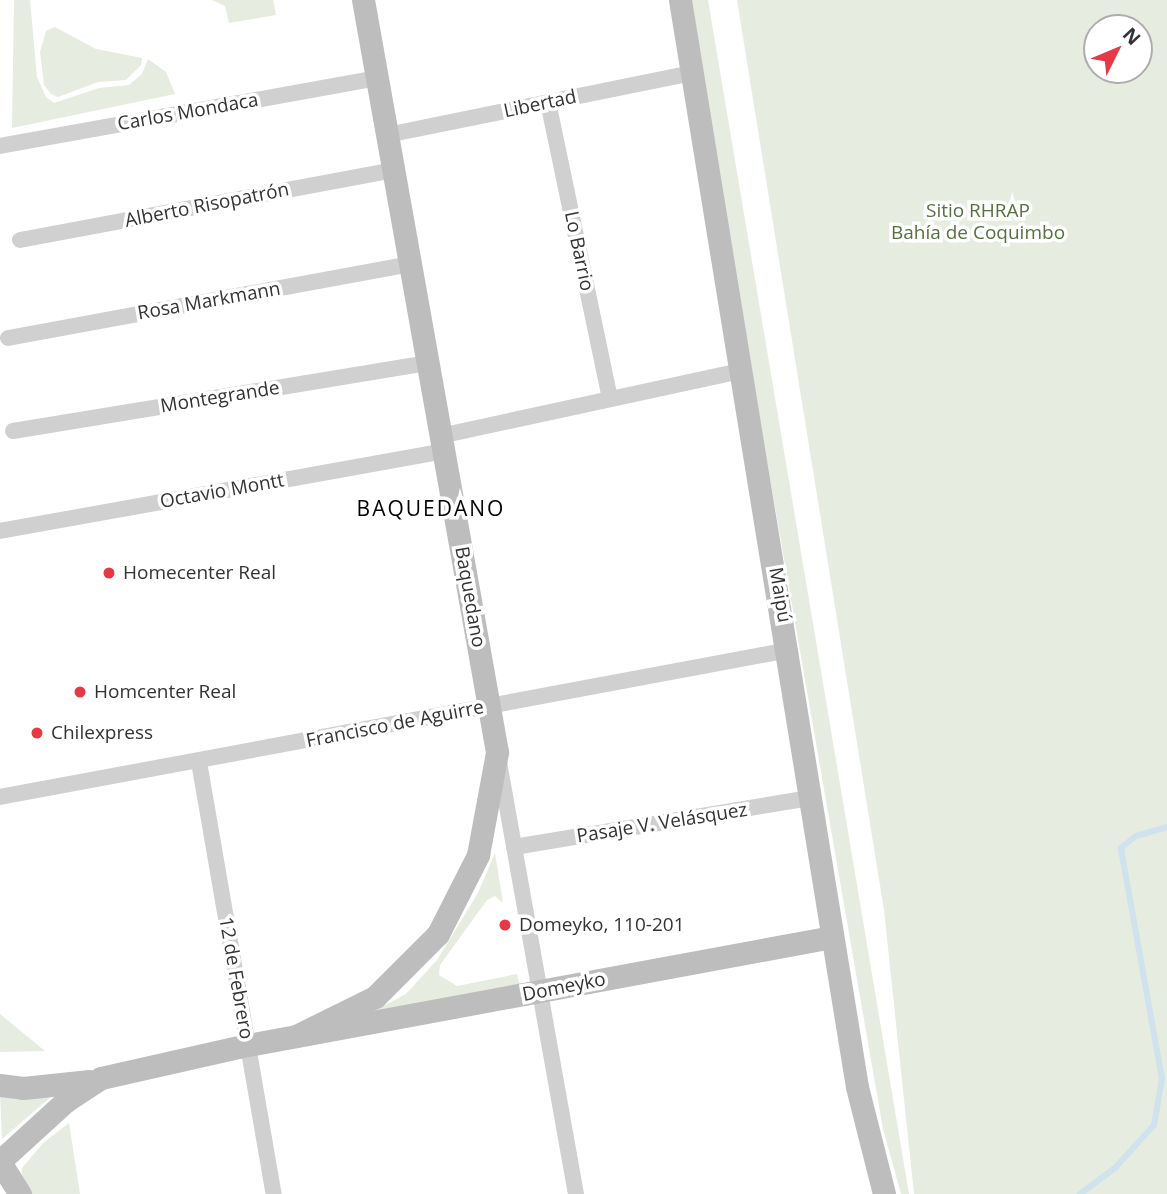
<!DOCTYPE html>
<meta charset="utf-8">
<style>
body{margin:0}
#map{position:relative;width:1167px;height:1194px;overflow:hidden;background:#fff;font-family:"Open Sans",sans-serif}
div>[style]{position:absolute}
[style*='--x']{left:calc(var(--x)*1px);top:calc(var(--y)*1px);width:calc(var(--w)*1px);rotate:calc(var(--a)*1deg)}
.green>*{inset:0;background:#e6ecdf}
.stream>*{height:6px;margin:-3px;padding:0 3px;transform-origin:3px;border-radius:3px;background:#cfe2ee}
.street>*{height:16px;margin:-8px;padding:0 8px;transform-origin:8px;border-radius:8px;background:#d0d0d0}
.secondary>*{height:23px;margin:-11.5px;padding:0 11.5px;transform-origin:11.5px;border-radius:11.5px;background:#bdbdbd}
.dots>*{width:19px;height:19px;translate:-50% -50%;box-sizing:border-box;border:4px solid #fff;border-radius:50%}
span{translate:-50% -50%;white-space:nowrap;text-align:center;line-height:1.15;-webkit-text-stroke:7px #fff;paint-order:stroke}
.street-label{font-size:19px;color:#333}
.park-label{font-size:19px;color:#56703f}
.poi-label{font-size:19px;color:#333}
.left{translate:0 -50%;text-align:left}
.neighbourhood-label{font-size:21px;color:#000;letter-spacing:2px}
.north{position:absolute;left:1083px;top:14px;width:70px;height:70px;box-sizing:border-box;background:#fff;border:2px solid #adadad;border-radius:50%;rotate:47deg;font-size:19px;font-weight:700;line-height:28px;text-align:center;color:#333}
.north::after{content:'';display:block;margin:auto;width:24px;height:32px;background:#e63946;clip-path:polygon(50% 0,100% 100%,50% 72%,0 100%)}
</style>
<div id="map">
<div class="green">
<div style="clip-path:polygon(14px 0,30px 0,37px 77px,46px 97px,54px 103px,99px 88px,129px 85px,142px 74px,148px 59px,166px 72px,175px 94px,12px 128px)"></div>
<div style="clip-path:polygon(212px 0,273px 0,276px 15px,229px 23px,225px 6px)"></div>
<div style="clip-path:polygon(687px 0,708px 0,909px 1194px,901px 1194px,883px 1129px)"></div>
<div style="clip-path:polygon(evenodd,737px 0,1167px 0,1167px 1194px,914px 1194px,884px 910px,737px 0,1097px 28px,1139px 28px,1139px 70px,1097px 70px,1097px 28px)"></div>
<div style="clip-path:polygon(55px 27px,96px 49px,142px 58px,141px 65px,126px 80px,98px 82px,58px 97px,51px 94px,44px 85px,40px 52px,46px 31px)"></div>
<div style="clip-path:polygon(495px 853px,503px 903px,495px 896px,487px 900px,440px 965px,439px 975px,457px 986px,517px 974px,520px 987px,370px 1013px,406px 994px,437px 960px,478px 893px)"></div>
<div style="clip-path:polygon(0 1014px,45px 1051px,0 1052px)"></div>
<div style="clip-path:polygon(0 1094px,53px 1095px,2px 1139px)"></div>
<div style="clip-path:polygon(69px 1123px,80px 1194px,32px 1194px,21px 1179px,22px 1168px,43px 1143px)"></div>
</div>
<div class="stream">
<div style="--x:1080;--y:1194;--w:44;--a:-36.6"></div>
<div style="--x:1115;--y:1168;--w:58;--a:-47.8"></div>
<div style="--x:1154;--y:1125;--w:47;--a:-80.1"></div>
<div style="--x:1162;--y:1079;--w:235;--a:-100.1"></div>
<div style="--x:1121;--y:848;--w:19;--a:-39"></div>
<div style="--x:1136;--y:836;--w:32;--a:-16"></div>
</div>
<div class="street">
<div style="--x:548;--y:102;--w:303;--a:78.2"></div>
<div style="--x:387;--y:135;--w:312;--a:-11.5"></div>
<div style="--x:0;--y:146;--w:383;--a:-10.2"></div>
<div style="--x:20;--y:240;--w:380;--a:-10.6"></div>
<div style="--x:8;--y:338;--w:409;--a:-10.4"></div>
<div style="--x:13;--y:431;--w:421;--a:-9.3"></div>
<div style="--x:440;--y:436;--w:308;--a:-12.2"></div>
<div style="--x:0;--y:531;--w:450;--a:-10.2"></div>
<div style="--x:199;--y:762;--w:438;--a:80.2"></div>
<div style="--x:499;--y:762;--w:439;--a:79.9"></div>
<div style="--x:0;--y:797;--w:803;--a:-10.55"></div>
<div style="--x:514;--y:847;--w:300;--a:-9.4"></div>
</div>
<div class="secondary">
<div style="--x:680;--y:0;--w:1101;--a:80.75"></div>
<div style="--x:857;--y:1087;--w:110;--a:75.8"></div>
<div style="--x:296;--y:1036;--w:88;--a:-26.3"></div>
<div style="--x:375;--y:997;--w:89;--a:-45"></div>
<div style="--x:438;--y:934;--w:89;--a:-63.1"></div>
<div style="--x:478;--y:855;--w:105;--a:-79.5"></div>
<div style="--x:497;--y:752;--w:764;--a:-100.1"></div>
<div style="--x:0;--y:1085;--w:23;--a:7"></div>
<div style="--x:23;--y:1088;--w:67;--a:-6"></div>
<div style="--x:0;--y:1161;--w:89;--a:-42.3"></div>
<div style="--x:66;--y:1101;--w:42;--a:-33.3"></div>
<div style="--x:101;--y:1078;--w:151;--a:-12.7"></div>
<div style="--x:248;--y:1045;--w:594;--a:-10.48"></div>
<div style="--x:0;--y:1162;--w:38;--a:58"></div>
</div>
<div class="dots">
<div style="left:109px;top:573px;background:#e63946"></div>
<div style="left:80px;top:692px;background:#e63946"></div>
<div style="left:37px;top:733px;background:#e63946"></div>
<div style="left:505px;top:925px;background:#e63946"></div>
</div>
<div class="street-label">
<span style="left:540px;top:104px;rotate:-12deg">Libertad</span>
<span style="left:188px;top:112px;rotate:-10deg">Carlos Mondaca</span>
<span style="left:207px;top:205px;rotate:-11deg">Alberto Risopatrón</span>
<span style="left:579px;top:251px;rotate:78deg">Lo Barrio</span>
<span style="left:209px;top:301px;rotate:-10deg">Rosa Markmann</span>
<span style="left:220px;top:397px;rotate:-9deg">Montegrande</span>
<span style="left:222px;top:491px;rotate:-10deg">Octavio Montt</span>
<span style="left:780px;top:595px;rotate:80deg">Maipú</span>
<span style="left:470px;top:597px;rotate:80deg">Baquedano</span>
<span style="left:395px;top:724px;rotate:-11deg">Francisco de Aguirre</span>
<span style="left:662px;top:823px;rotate:-9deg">Pasaje V. Velásquez</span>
<span style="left:236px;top:978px;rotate:80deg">12 de Febrero</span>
<span style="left:564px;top:987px;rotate:-11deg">Domeyko</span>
</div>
<div class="park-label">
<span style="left:978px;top:222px">Sitio RHRAP<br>Bahía de Coquimbo</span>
</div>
<div class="poi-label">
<span class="left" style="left:123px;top:573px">Homecenter Real</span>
<span class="left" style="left:94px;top:692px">Homcenter Real</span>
<span class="left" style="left:51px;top:733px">Chilexpress</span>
<span class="left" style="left:519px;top:925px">Domeyko, 110-201</span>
</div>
<div class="neighbourhood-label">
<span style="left:431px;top:508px">BAQUEDANO</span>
</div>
<div class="north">N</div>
</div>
